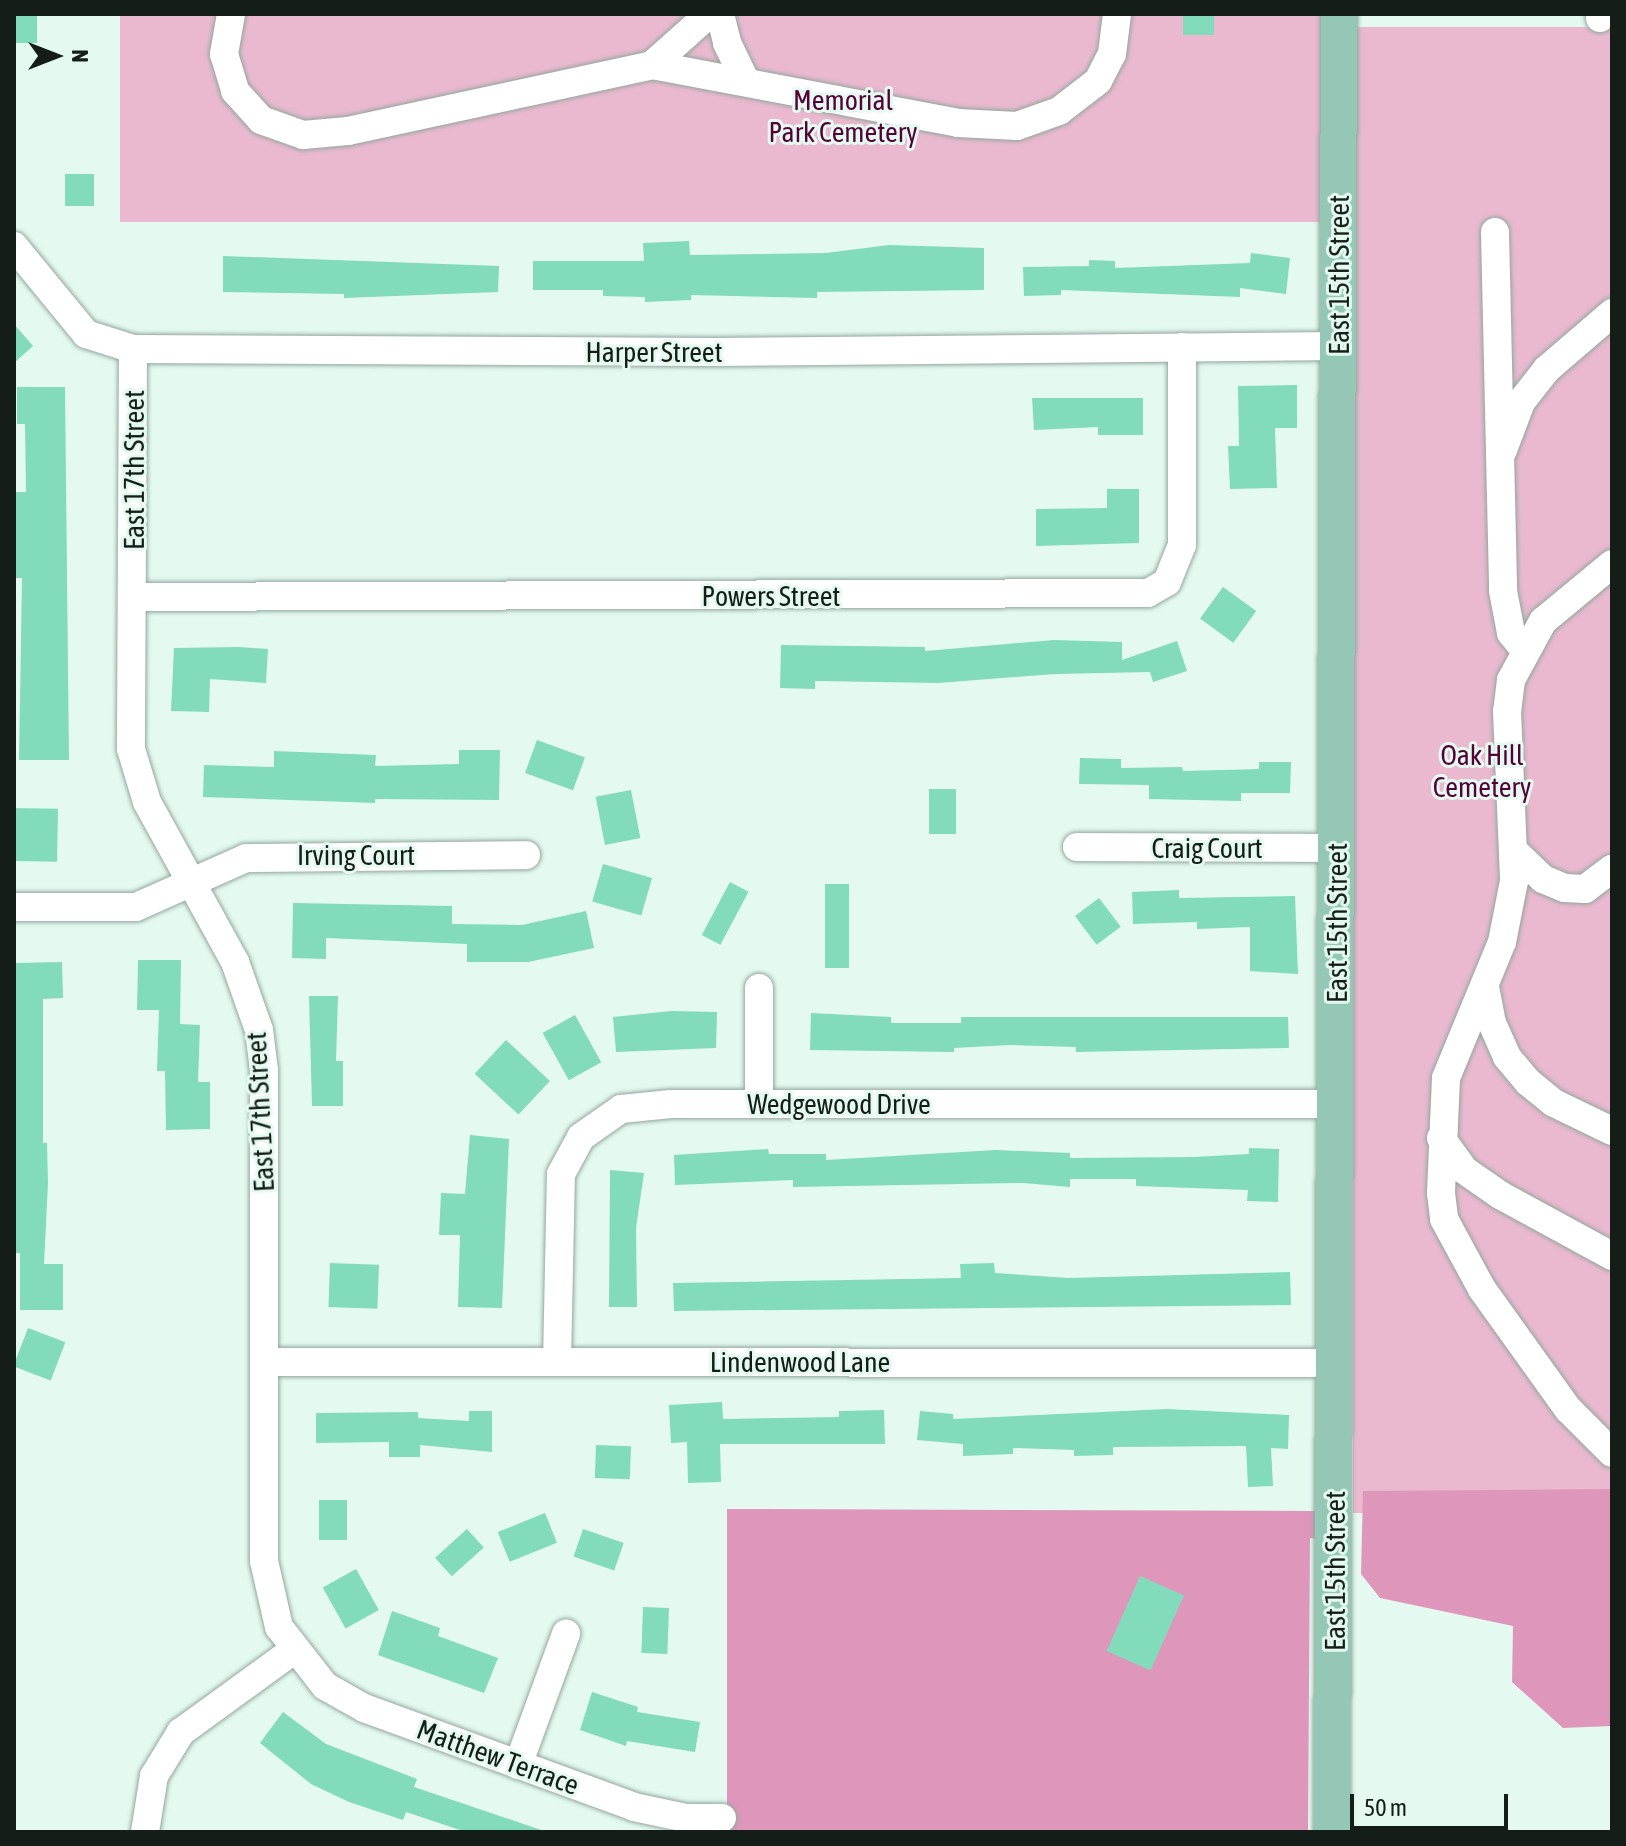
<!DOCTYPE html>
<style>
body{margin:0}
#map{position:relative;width:1626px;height:1846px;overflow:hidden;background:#e4faf1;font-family:"Asap Condensed",sans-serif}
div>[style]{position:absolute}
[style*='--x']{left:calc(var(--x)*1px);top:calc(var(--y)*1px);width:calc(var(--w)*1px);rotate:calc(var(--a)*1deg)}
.green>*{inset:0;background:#eab9d0;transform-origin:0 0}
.forest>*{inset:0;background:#df96bb}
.building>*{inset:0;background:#82dbba;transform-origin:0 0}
.roads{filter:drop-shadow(0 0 2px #93a79e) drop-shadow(0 0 2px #93a79e)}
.minor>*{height:28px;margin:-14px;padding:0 14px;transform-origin:14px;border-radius:14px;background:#fff}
.major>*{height:36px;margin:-18px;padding:0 18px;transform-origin:18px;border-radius:18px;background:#94c7b5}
span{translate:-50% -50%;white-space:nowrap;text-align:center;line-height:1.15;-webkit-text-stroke:6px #e4faf1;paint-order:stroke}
.park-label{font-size:28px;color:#560038}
.street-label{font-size:28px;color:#151d19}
.frame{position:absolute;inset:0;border:16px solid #151d19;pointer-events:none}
.north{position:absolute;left:16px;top:16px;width:80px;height:80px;-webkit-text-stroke:6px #e4faf1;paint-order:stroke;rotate:90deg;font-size:22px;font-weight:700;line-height:32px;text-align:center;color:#151d19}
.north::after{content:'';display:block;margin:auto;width:28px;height:36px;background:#151d19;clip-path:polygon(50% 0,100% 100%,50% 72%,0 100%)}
.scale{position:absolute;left:1350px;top:1794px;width:158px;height:36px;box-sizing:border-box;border:4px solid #151d19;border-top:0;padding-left:10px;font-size:24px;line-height:28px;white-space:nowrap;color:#151d19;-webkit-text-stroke:6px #e4faf1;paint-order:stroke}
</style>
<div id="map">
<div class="green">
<div style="left:120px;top:14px;width:1204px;height:208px"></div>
<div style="left:1612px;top:27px;width:1486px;height:259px;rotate:90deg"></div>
</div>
<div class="forest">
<div style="clip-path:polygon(1612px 1489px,1612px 1726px,1563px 1728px,1512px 1682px,1513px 1626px,1380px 1598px,1361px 1574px,1363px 1491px)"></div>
<div style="clip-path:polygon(727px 1509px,1320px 1511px,1320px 1539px,1310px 1538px,1308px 1832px,727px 1832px)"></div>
</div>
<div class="building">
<div style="left:14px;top:14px;width:23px;height:29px"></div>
<div style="left:1183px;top:14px;width:31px;height:21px"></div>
<div style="left:65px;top:174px;width:29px;height:32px"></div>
<div style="clip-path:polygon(689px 241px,690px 255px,826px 253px,889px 245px,984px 248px,984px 290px,817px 292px,817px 298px,691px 295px,691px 300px,645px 302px,645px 297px,603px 296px,603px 290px,533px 290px,533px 261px,644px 261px,643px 243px)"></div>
<div style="clip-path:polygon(1251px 253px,1290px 258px,1286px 294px,1240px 288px,1240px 297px,1061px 290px,1061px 295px,1024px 296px,1023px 267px,1089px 266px,1089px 260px,1115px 261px,1115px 268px,1250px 263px)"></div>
<div style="clip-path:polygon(223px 256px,499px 266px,498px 292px,344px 298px,344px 294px,223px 292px)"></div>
<div style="clip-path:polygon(14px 324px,33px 346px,14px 363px)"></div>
<div style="clip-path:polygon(1297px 385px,1297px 428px,1275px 428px,1277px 488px,1230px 489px,1228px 446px,1239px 446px,1238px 386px)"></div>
<div style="clip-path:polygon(17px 387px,65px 387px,69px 760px,19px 760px,22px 578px,14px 578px,14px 544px,16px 492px,26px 492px,25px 424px,17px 424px)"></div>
<div style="clip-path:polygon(1032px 398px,1143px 398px,1143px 435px,1098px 435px,1098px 427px,1034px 430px)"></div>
<div style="clip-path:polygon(1107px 489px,1139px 489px,1139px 543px,1036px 546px,1036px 509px,1107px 508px)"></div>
<div style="left:1223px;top:587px;width:41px;height:39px;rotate:36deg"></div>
<div style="clip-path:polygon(1054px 640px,1122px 642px,1122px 660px,1177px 641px,1187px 671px,1153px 682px,1150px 672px,1055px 674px,938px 683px,815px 681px,815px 689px,780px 688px,781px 645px,925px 647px,925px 651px)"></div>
<div style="clip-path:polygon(239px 647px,268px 649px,266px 683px,210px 679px,209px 712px,171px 711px,174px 648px)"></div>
<div style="left:537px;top:740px;width:51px;height:35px;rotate:20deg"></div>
<div style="clip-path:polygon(459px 750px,500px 750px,499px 800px,375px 799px,375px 803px,203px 797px,204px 765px,274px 767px,274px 751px,376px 755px,375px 766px,459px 764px)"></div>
<div style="clip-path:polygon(1080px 758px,1121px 759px,1121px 768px,1182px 767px,1183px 771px,1259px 769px,1259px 762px,1291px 762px,1290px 793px,1241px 793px,1241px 801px,1149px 799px,1149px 785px,1079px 784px)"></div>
<div style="left:929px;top:789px;width:27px;height:45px"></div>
<div style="left:631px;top:790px;width:49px;height:36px;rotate:79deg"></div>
<div style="left:14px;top:808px;width:44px;height:53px;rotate:1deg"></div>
<div style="left:603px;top:864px;width:51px;height:39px;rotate:16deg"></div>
<div style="left:730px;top:882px;width:21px;height:60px;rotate:28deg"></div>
<div style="left:825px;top:884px;width:24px;height:84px"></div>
<div style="clip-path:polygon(1179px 890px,1179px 898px,1295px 896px,1298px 974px,1250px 971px,1250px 927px,1197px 929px,1197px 922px,1133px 924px,1132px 892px)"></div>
<div style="left:1099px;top:898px;width:36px;height:30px;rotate:53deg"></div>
<div style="clip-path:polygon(293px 903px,452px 906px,452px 924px,522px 925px,586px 911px,594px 948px,528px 962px,467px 962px,467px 944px,326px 938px,326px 959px,292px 958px)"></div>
<div style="clip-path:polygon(138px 960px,181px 960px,180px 1024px,200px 1025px,198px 1082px,210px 1082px,210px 1129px,166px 1130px,165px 1071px,157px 1071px,159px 1010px,137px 1010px)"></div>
<div style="clip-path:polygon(62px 962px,63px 998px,43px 999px,43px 1143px,47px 1143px,48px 1183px,44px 1264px,63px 1264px,63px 1310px,20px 1310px,20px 1253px,14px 1253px,14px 963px)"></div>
<div style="clip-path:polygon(309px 996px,338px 996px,336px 1061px,343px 1061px,343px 1106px,312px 1106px)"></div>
<div style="clip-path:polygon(671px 1011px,717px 1012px,716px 1048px,616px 1052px,613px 1017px)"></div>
<div style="clip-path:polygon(811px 1013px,891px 1017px,891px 1023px,961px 1023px,961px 1017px,1288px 1017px,1289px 1048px,1076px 1052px,1076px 1047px,1010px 1045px,954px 1048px,954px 1052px,810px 1050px)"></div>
<div style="left:575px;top:1015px;width:54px;height:37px;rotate:61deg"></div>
<div style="left:506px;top:1040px;width:60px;height:46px;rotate:43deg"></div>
<div style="clip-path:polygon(470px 1135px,509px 1139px,502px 1308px,458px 1307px,460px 1235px,439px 1235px,441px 1193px,465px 1194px)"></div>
<div style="clip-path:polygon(1249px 1148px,1279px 1149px,1278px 1202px,1247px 1201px,1248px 1190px,1136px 1186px,1136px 1179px,1070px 1179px,1070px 1187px,1023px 1183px,793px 1187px,793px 1180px,675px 1185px,674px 1155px,768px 1149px,769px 1154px,826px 1154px,826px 1160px,996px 1150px,1070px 1153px,1070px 1158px,1194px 1157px,1249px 1154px)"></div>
<div style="clip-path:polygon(610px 1170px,644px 1173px,636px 1228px,637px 1307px,609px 1307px)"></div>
<div style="left:330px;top:1263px;width:49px;height:44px;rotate:2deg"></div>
<div style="clip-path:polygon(994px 1263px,995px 1273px,1069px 1278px,1290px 1272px,1291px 1305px,674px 1311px,673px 1283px,961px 1278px,960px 1264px)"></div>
<div style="left:28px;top:1328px;width:40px;height:41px;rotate:21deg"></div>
<div style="clip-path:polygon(722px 1402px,723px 1419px,839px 1417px,839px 1411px,884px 1410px,885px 1444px,720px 1444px,721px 1482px,688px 1483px,687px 1442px,671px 1443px,669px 1405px)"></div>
<div style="clip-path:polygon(1167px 1409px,1289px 1415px,1288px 1449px,1271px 1448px,1273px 1486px,1248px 1487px,1246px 1446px,1113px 1447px,1113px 1455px,1074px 1456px,1074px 1450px,1013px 1448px,1013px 1454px,963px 1456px,963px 1444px,917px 1440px,920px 1411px,953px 1414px,953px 1419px)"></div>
<div style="clip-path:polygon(469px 1411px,492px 1411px,492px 1452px,420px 1445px,420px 1457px,389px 1457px,389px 1442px,316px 1443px,316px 1413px,418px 1412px,418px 1418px,469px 1421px)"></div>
<div style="left:596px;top:1445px;width:35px;height:33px;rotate:2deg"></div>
<div style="left:319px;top:1500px;width:28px;height:40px"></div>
<div style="left:545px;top:1513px;width:32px;height:51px;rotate:68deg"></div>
<div style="left:467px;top:1529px;width:25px;height:43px;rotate:48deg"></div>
<div style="left:583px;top:1529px;width:43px;height:29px;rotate:19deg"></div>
<div style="left:356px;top:1569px;width:47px;height:38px;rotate:61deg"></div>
<div style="left:1140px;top:1576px;width:48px;height:82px;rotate:24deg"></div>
<div style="left:643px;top:1607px;width:26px;height:46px;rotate:2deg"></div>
<div style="clip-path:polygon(392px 1611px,440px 1628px,438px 1636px,498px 1658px,484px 1693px,378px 1655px)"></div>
<div style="clip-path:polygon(592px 1692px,638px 1707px,637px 1712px,700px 1722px,695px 1752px,627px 1741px,626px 1746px,580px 1730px)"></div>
<div style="clip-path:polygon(283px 1712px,326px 1744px,417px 1779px,414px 1787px,547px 1832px,466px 1832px,406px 1812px,403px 1820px,349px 1802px,311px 1784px,260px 1743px)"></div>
</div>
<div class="roads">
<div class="minor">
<div style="--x:231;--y:14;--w:41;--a:99.9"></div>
<div style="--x:224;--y:54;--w:39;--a:73"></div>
<div style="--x:235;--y:91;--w:39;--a:48"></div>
<div style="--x:261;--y:120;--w:45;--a:19.7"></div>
<div style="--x:303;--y:135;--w:45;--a:-5.1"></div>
<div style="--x:348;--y:131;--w:311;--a:-12.2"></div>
<div style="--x:652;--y:65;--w:311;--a:10.7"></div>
<div style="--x:958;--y:123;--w:59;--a:2.9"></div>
<div style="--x:1017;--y:126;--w:45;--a:-19.7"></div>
<div style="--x:1059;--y:111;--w:49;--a:-37.6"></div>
<div style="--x:1098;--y:81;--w:30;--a:-63"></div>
<div style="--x:1112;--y:54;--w:40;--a:-82.9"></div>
<div style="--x:720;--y:14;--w:30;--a:76"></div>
<div style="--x:727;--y:43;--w:43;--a:64"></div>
<div style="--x:1600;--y:18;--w:4;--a:-90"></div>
<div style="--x:652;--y:65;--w:76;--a:-41.8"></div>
<div style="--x:1495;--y:232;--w:359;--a:88.7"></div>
<div style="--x:1503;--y:591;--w:43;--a:79.2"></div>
<div style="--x:1511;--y:633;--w:21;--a:51"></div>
<div style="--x:14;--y:246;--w:114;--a:50.7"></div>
<div style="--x:86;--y:334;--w:49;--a:17.7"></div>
<div style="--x:133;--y:349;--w:581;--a:0.3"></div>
<div style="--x:714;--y:352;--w:625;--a:-0.55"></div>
<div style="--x:133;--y:349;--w:400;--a:90.3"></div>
<div style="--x:131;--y:749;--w:55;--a:73.2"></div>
<div style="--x:147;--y:802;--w:183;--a:61.2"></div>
<div style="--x:235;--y:962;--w:72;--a:70.6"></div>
<div style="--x:259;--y:1030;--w:40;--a:82.9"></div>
<div style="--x:264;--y:1070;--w:491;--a:90"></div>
<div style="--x:264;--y:1561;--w:68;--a:77.2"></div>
<div style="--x:279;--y:1627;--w:75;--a:52.1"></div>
<div style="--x:325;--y:1686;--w:45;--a:29.4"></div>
<div style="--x:364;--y:1708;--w:288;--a:20.1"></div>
<div style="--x:634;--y:1807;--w:53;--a:11.9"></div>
<div style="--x:686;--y:1818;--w:36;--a:0"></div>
<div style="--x:1503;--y:450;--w:51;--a:-69.4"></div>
<div style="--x:1521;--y:402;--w:42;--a:-51.8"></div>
<div style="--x:1547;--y:369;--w:86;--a:-40.7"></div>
<div style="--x:1612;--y:564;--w:89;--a:140.4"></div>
<div style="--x:1543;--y:621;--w:67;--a:118.5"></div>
<div style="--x:1511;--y:680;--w:31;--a:97"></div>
<div style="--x:1507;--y:711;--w:170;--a:87.6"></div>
<div style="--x:1514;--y:881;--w:62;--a:101.1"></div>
<div style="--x:1502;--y:942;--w:147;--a:112.4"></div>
<div style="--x:1446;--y:1078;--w:115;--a:92.5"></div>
<div style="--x:1441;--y:1193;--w:26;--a:83"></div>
<div style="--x:1444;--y:1219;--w:80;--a:61.5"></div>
<div style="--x:1482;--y:1289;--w:148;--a:54.4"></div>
<div style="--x:1568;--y:1409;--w:62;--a:45"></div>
<div style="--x:134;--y:597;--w:1014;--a:-0.23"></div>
<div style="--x:1148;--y:593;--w:22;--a:-30"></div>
<div style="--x:1167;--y:582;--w:40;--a:-68"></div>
<div style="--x:1182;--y:545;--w:198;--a:-90"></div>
<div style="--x:1077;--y:847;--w:261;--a:0.2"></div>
<div style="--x:1513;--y:850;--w:42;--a:44"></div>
<div style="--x:1543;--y:879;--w:23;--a:23"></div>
<div style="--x:1564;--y:888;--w:21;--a:3"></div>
<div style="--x:1585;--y:889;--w:34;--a:-37"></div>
<div style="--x:14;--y:907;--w:122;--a:0"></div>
<div style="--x:136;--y:907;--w:120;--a:-24"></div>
<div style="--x:246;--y:858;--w:280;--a:-0.6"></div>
<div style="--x:1485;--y:987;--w:37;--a:79"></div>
<div style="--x:1492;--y:1023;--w:37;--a:66"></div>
<div style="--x:1507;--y:1057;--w:33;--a:50"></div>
<div style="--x:1528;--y:1082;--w:33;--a:39"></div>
<div style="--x:1554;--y:1103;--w:64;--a:25.8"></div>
<div style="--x:759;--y:988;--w:116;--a:90"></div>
<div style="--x:1441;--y:1138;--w:39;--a:54"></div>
<div style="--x:1464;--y:1170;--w:44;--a:34.8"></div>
<div style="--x:1500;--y:1195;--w:128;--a:28.6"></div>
<div style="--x:264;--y:1362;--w:1072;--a:0.05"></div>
<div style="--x:557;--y:1362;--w:188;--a:-88.8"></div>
<div style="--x:561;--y:1174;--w:42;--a:-61.6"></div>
<div style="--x:581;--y:1137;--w:49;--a:-35"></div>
<div style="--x:621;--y:1109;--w:50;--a:-5.7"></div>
<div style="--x:671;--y:1104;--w:666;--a:0"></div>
<div style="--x:518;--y:1765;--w:140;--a:-69.9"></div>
<div style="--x:145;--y:1832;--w:57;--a:-80.9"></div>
<div style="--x:154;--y:1776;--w:52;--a:-58.5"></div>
<div style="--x:181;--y:1732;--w:140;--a:-36"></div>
</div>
<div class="major">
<div style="--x:1332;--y:1832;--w:1818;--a:-89.78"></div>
</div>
</div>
<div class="park-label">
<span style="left:843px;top:116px">Memorial<br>Park Cemetery</span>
<span style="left:1482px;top:771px">Oak Hill<br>Cemetery</span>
</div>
<div class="street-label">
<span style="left:1339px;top:275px;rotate:-90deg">East 15th Street</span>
<span style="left:654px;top:352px">Harper Street</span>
<span style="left:134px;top:470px;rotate:-90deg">East 17th Street</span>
<span style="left:771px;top:596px">Powers Street</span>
<span style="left:1207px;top:848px">Craig Court</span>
<span style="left:356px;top:855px">Irving Court</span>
<span style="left:1337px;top:923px;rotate:-90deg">East 15th Street</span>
<span style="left:839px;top:1104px">Wedgewood Drive</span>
<span style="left:260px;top:1112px;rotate:-93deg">East 17th Street</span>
<span style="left:800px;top:1362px">Lindenwood Lane</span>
<span style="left:1335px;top:1571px;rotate:-90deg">East 15th Street</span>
<span style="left:498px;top:1757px;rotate:20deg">Matthew Terrace</span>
</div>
<div class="frame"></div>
<div class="north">N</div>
<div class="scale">50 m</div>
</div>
